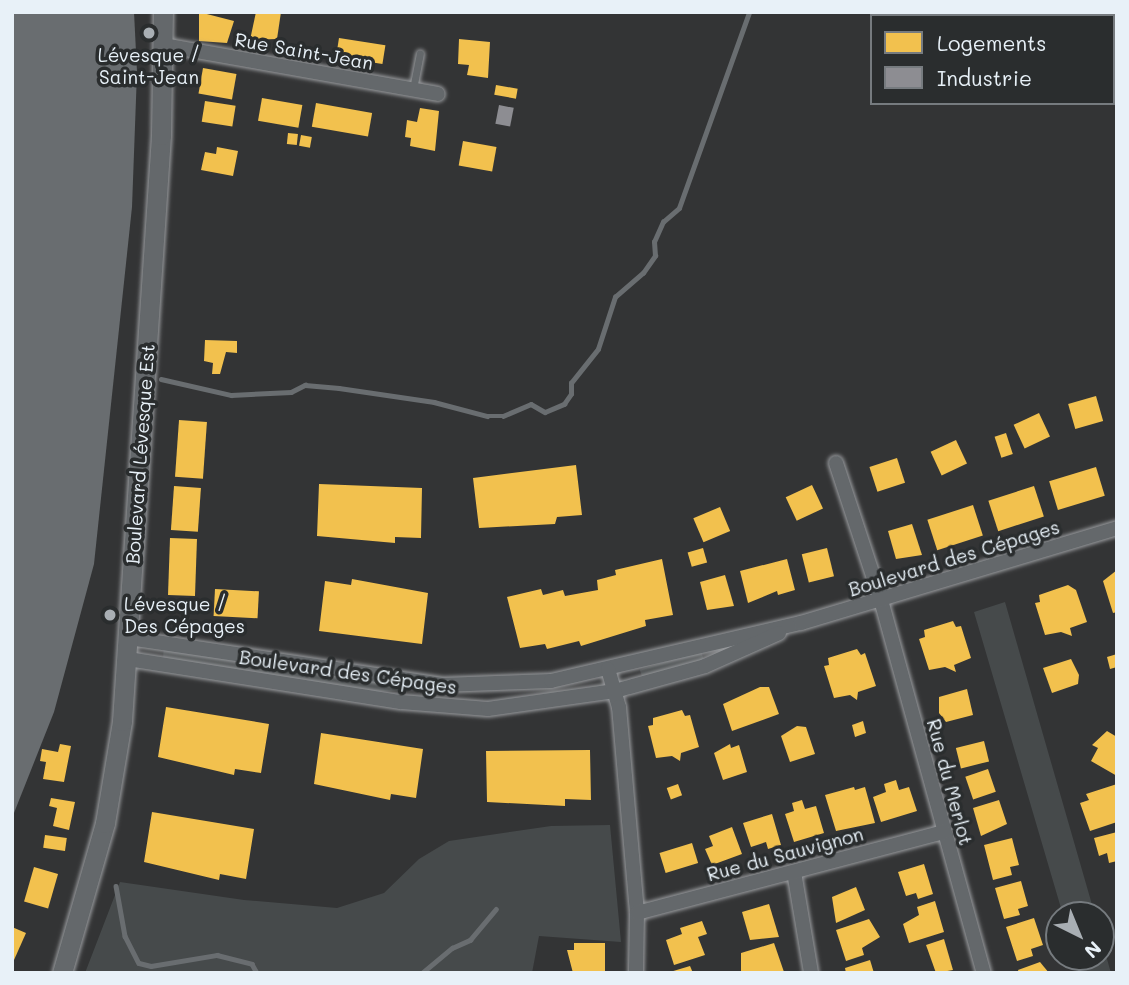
<!DOCTYPE html>
<meta charset="utf-8">
<style>
body{margin:0}
#map{position:relative;width:1129px;height:985px;overflow:hidden;background:#333435;font-family:Mali,sans-serif}
div>[style]{position:absolute}
[style*='--x']{left:calc(var(--x)*1px);top:calc(var(--y)*1px);width:calc(var(--w)*1px);rotate:calc(var(--a)*1deg)}
.green>*{inset:0;background:#464a4b;transform-origin:0 0}
.water>*{inset:0;background:#696d70}
.homes>*{inset:0;background:#f2c14e;transform-origin:0 0}
.industry>*{inset:0;background:#8d8d92;transform-origin:0 0}
.stream>*{height:4.5px;margin:-2.25px;padding:0 2.25px;transform-origin:2.25px;border-radius:2.25px;background:#696d70}
.roads{filter:drop-shadow(0 0 2px #999b9e) drop-shadow(0 0 2px #999b9e)}
.lane>*{height:7px;margin:-3.5px;padding:0 3.5px;transform-origin:3.5px;border-radius:3.5px;background:#64686b}
.street>*{height:14px;margin:-7px;padding:0 7px;transform-origin:7px;border-radius:7px;background:#64686b}
.secondary>*{height:19px;margin:-9.5px;padding:0 9.5px;transform-origin:9.5px;border-radius:9.5px;background:#64686b}
.dots>*{width:19px;height:19px;translate:-50% -50%;box-sizing:border-box;border:4px solid #2a2d2e;border-radius:50%}
span{translate:-50% -50%;white-space:nowrap;text-align:center;line-height:1.15;-webkit-text-stroke:7px #2a2d2e;paint-order:stroke}
.street-label{font-size:19px;color:#e8f1f8}
.poi-label{font-size:19px;color:#e8f1f8}
.left{translate:0 -50%;text-align:left}
.frame{position:absolute;inset:0;border:14px solid #e8f1f8;pointer-events:none}
.legend{position:absolute;left:870px;top:14px;width:245px;height:91px;box-sizing:border-box;background:#2a2d2e;border:2px solid #767b7f;margin:0;padding:9px 12px;list-style:none;font-size:21px;color:#e8f1f8}
.legend li{display:flex;align-items:center;gap:14px;height:35px}
.legend b{width:35px;border:2px solid #767b7f}
.north{position:absolute;left:1045px;top:901px;width:70px;height:70px;box-sizing:border-box;background:#2a2d2e;border:2px solid #767b7f;border-radius:50%;rotate:137deg;font-size:19px;font-weight:700;line-height:28px;text-align:center;color:#e8f1f8}
.north::after{content:'';display:block;margin:auto;width:24px;height:32px;background:#a9afb4;clip-path:polygon(50% 0,100% 100%,50% 72%,0 100%)}
</style>
<div id="map">
<div class="green">
<div style="clip-path:polygon(1005px 602px,1038px 717px,1095px 915px,1063px 915px,974px 612px)"></div>
<div style="clip-path:polygon(164px 646px,421px 689px,375px 692px,163px 658px)"></div>
<div style="left:701px;top:651px;width:10px;height:64px;rotate:73deg"></div>
<div style="clip-path:polygon(610px 825px,621px 942px,539px 936px,532px 973px,85px 973px,120px 882px,244px 900px,337px 908px,384px 893px,419px 859px,449px 841px,551px 826px)"></div>
<div style="clip-path:polygon(1101px 938px,1111px 973px,1079px 973px,1075px 957px,1101px 957px)"></div>
</div>
<div class="water">
<div style="clip-path:polygon(12px 12px,134px 12px,137px 72px,132px 207px,94px 564px,54px 712px,12px 818px)"></div>
</div>
<div class="homes">
<div style="clip-path:polygon(199px 12px,234px 21px,227px 43px,199px 41px)"></div>
<div style="clip-path:polygon(256px 12px,281px 12px,277px 39px,250px 40px)"></div>
<div style="left:339px;top:38px;width:47px;height:19px;rotate:9deg"></div>
<div style="clip-path:polygon(459px 39px,490px 42px,488px 78px,467px 75px,469px 65px,458px 64px)"></div>
<div style="left:203px;top:68px;width:34px;height:26px;rotate:10deg"></div>
<div style="left:496px;top:85px;width:22px;height:10px;rotate:10deg"></div>
<div style="left:262px;top:98px;width:41px;height:23px;rotate:10deg"></div>
<div style="left:205px;top:101px;width:31px;height:21px;rotate:9deg"></div>
<div style="left:316px;top:103px;width:57px;height:24px;rotate:10deg"></div>
<div style="clip-path:polygon(420px 108px,439px 111px,435px 151px,410px 146px,411px 138px,405px 137px,407px 120px,417px 122px)"></div>
<div style="left:288px;top:133px;width:10px;height:11px;rotate:6deg"></div>
<div style="left:301px;top:135px;width:11px;height:11px;rotate:10deg"></div>
<div style="left:463px;top:141px;width:34px;height:25px;rotate:10deg"></div>
<div style="clip-path:polygon(217px 147px,238px 151px,233px 176px,201px 170px,205px 152px,216px 154px)"></div>
<div style="clip-path:polygon(205px 340px,237px 341px,237px 353px,226px 352px,220px 374px,212px 374px,213px 363px,204px 361px)"></div>
<div style="left:1096px;top:396px;width:26px;height:29px;rotate:74deg"></div>
<div style="left:1039px;top:413px;width:26px;height:28px;rotate:65deg"></div>
<div style="left:179px;top:420px;width:28px;height:57px;rotate:4deg"></div>
<div style="left:1006px;top:433px;width:22px;height:12px;rotate:72deg"></div>
<div style="left:956px;top:440px;width:26px;height:28px;rotate:65deg"></div>
<div style="left:897px;top:458px;width:26px;height:29px;rotate:72deg"></div>
<div style="clip-path:polygon(576px 465px,582px 515px,557px 517px,555px 524px,479px 528px,473px 478px)"></div>
<div style="left:1096px;top:467px;width:30px;height:49px;rotate:73deg"></div>
<div style="clip-path:polygon(319px 484px,422px 488px,421px 538px,395px 537px,395px 543px,317px 536px)"></div>
<div style="left:812px;top:485px;width:26px;height:29px;rotate:65deg"></div>
<div style="left:174px;top:486px;width:27px;height:44px;rotate:4deg"></div>
<div style="left:1034px;top:486px;width:32px;height:48px;rotate:72deg"></div>
<div style="left:973px;top:505px;width:32px;height:48px;rotate:72deg"></div>
<div style="left:720px;top:507px;width:26px;height:29px;rotate:67deg"></div>
<div style="clip-path:polygon(912px 524px,922px 555px,896px 559px,888px 531px)"></div>
<div style="left:170px;top:538px;width:27px;height:57px;rotate:2deg"></div>
<div style="left:703px;top:548px;width:15px;height:16px;rotate:74deg"></div>
<div style="left:827px;top:548px;width:29px;height:26px;rotate:76deg"></div>
<div style="clip-path:polygon(662px 559px,673px 615px,645px 620px,646px 626px,581px 646px,579px 641px,547px 649px,545px 644px,520px 648px,507px 597px,541px 589px,543px 595px,563px 590px,565px 596px,598px 590px,597px 580px,616px 575px,615px 570px)"></div>
<div style="clip-path:polygon(787px 559px,795px 590px,778px 595px,777px 591px,748px 603px,740px 571px)"></div>
<div style="clip-path:polygon(1117px 570px,1117px 612px,1113px 613px,1103px 581px)"></div>
<div style="clip-path:polygon(725px 575px,734px 606px,707px 610px,700px 582px)"></div>
<div style="clip-path:polygon(352px 579px,428px 593px,422px 644px,319px 631px,325px 581px,351px 585px)"></div>
<div style="clip-path:polygon(1068px 585px,1076px 590px,1087px 622px,1070px 628px,1072px 636px,1061px 632px,1045px 635px,1035px 603px,1040px 602px,1039px 595px)"></div>
<div style="left:215px;top:589px;width:44px;height:27px;rotate:3deg"></div>
<div style="clip-path:polygon(953px 621px,956px 627px,961px 626px,971px 658px,954px 665px,956px 672px,945px 667px,929px 670px,919px 639px,925px 637px,924px 630px)"></div>
<div style="clip-path:polygon(857px 649px,861px 655px,865px 653px,876px 686px,858px 692px,857px 700px,850px 695px,834px 698px,824px 666px,829px 665px,828px 658px)"></div>
<div style="clip-path:polygon(1117px 654px,1117px 667px,1110px 669px,1107px 657px)"></div>
<div style="clip-path:polygon(1071px 659px,1079px 675px,1078px 684px,1052px 693px,1043px 668px)"></div>
<div style="clip-path:polygon(760px 687px,769px 687px,779px 714px,732px 731px,723px 704px)"></div>
<div style="clip-path:polygon(967px 689px,973px 715px,946px 722px,939px 713px,939px 697px)"></div>
<div style="clip-path:polygon(166px 707px,269px 724px,261px 773px,235px 769px,234px 775px,158px 757px)"></div>
<div style="clip-path:polygon(682px 710px,685px 716px,690px 715px,699px 747px,681px 753px,680px 761px,672px 756px,656px 758px,648px 726px,653px 725px,653px 718px)"></div>
<div style="clip-path:polygon(863px 721px,866px 733px,855px 737px,852px 725px)"></div>
<div style="clip-path:polygon(797px 726px,806px 727px,815px 754px,790px 762px,781px 736px)"></div>
<div style="clip-path:polygon(1107px 731px,1117px 737px,1117px 776px,1091px 761px,1098px 748px,1092px 745px)"></div>
<div style="clip-path:polygon(321px 733px,423px 749px,416px 798px,391px 794px,390px 800px,314px 784px)"></div>
<div style="left:984px;top:741px;width:21px;height:29px;rotate:76deg"></div>
<div style="clip-path:polygon(60px 744px,71px 746px,64px 782px,43px 779px,46px 762px,40px 761px,42px 749px,58px 752px)"></div>
<div style="clip-path:polygon(730px 744px,731px 748px,739px 745px,747px 772px,723px 780px,714px 753px)"></div>
<div style="clip-path:polygon(590px 750px,591px 800px,565px 799px,565px 806px,487px 802px,486px 751px)"></div>
<div style="left:988px;top:769px;width:24px;height:24px;rotate:71deg"></div>
<div style="clip-path:polygon(896px 780px,899px 790px,909px 787px,917px 811px,881px 822px,873px 797px,886px 792px,884px 784px)"></div>
<div style="left:678px;top:784px;width:12px;height:12px;rotate:70deg"></div>
<div style="clip-path:polygon(1117px 784px,1117px 822px,1090px 831px,1080px 803px,1089px 800px,1086px 794px)"></div>
<div style="clip-path:polygon(854px 787px,855px 790px,865px 787px,875px 823px,836px 831px,825px 795px)"></div>
<div style="clip-path:polygon(51px 798px,75px 802px,69px 830px,53px 826px,57px 808px,49px 806px)"></div>
<div style="clip-path:polygon(802px 800px,805px 809px,816px 806px,824px 833px,794px 842px,785px 814px,794px 811px,792px 803px)"></div>
<div style="clip-path:polygon(999px 800px,1007px 824px,981px 836px,973px 808px)"></div>
<div style="clip-path:polygon(152px 812px,254px 829px,246px 879px,220px 874px,219px 880px,144px 862px)"></div>
<div style="clip-path:polygon(772px 814px,781px 845px,768px 849px,766px 842px,751px 847px,743px 823px)"></div>
<div style="clip-path:polygon(732px 827px,742px 854px,712px 865px,705px 849px,713px 846px,709px 836px)"></div>
<div style="clip-path:polygon(1117px 832px,1117px 861px,1109px 863px,1107px 853px,1099px 856px,1094px 838px)"></div>
<div style="left:45px;top:835px;width:22px;height:13px;rotate:8deg"></div>
<div style="clip-path:polygon(1012px 838px,1019px 865px,1010px 867px,1012px 875px,993px 880px,984px 845px)"></div>
<div style="left:692px;top:843px;width:21px;height:34px;rotate:73deg"></div>
<div style="clip-path:polygon(924px 864px,933px 894px,918px 899px,916px 893px,906px 896px,898px 872px)"></div>
<div style="left:34px;top:867px;width:25px;height:36px;rotate:16deg"></div>
<div style="clip-path:polygon(1021px 881px,1028px 906px,1018px 909px,1020px 915px,1004px 919px,995px 888px)"></div>
<div style="clip-path:polygon(856px 887px,865px 910px,836px 923px,832px 897px)"></div>
<div style="clip-path:polygon(935px 901px,944px 932px,909px 943px,903px 924px,919px 915px,917px 907px)"></div>
<div style="clip-path:polygon(769px 904px,779px 937px,750px 940px,742px 912px)"></div>
<div style="clip-path:polygon(1034px 918px,1043px 945px,1031px 949px,1033px 956px,1017px 961px,1006px 927px)"></div>
<div style="clip-path:polygon(869px 919px,880px 937px,862px 948px,864px 955px,846px 961px,836px 930px)"></div>
<div style="clip-path:polygon(702px 921px,707px 934px,698px 937px,705px 955px,674px 965px,666px 940px,682px 934px,680px 928px)"></div>
<div style="clip-path:polygon(12px 927px,26px 933px,14px 960px,12px 959px)"></div>
<div style="clip-path:polygon(944px 939px,953px 970px,936px 973px,926px 945px)"></div>
<div style="clip-path:polygon(574px 943px,605px 943px,605px 973px,573px 973px,567px 950px,574px 950px)"></div>
<div style="clip-path:polygon(774px 943px,784px 972px,741px 973px,741px 953px)"></div>
<div style="clip-path:polygon(870px 960px,874px 973px,846px 973px,845px 968px)"></div>
<div style="clip-path:polygon(1040px 962px,1049px 973px,1019px 973px,1018px 970px)"></div>
<div style="clip-path:polygon(690px 966px,693px 973px,671px 973px,670px 972px)"></div>
</div>
<div class="industry">
<div style="left:499px;top:105px;width:15px;height:19px;rotate:11deg"></div>
</div>
<div class="stream">
<div style="--x:161;--y:379;--w:72;--a:12.9"></div>
<div style="--x:231;--y:395;--w:60;--a:-2.9"></div>
<div style="--x:291;--y:392;--w:16;--a:-27"></div>
<div style="--x:305;--y:385;--w:34;--a:5"></div>
<div style="--x:339;--y:388;--w:96;--a:8.4"></div>
<div style="--x:434;--y:402;--w:55;--a:14.8"></div>
<div style="--x:487;--y:416;--w:16;--a:0"></div>
<div style="--x:503;--y:416;--w:30;--a:-23"></div>
<div style="--x:531;--y:404;--w:16;--a:30"></div>
<div style="--x:545;--y:412;--w:21;--a:-23"></div>
<div style="--x:564;--y:404;--w:12;--a:-55"></div>
<div style="--x:571;--y:394;--w:11;--a:-90"></div>
<div style="--x:571;--y:383;--w:43;--a:-51.5"></div>
<div style="--x:598;--y:349;--w:55;--a:-71.9"></div>
<div style="--x:615;--y:297;--w:37;--a:-41"></div>
<div style="--x:643;--y:273;--w:21;--a:-55"></div>
<div style="--x:655;--y:256;--w:14;--a:-94"></div>
<div style="--x:654;--y:242;--w:22;--a:-66"></div>
<div style="--x:663;--y:222;--w:21;--a:-41"></div>
<div style="--x:679;--y:208;--w:208;--a:-70.3"></div>
<div style="--x:116;--y:886;--w:51;--a:79.8"></div>
<div style="--x:125;--y:936;--w:30;--a:63"></div>
<div style="--x:139;--y:963;--w:12;--a:14"></div>
<div style="--x:151;--y:966;--w:67;--a:-9.5"></div>
<div style="--x:217;--y:955;--w:36;--a:14"></div>
<div style="--x:252;--y:964;--w:10;--a:61"></div>
<div style="--x:422;--y:973;--w:39;--a:-40"></div>
<div style="--x:452;--y:948;--w:20;--a:-24"></div>
<div style="--x:470;--y:940;--w:40;--a:-50"></div>
</div>
<div class="roads">
<div class="lane">
<div style="--x:413;--y:89;--w:36;--a:-79"></div>
</div>
<div class="street">
<div style="--x:163;--y:45;--w:279;--a:10.1"></div>
<div style="--x:836;--y:463;--w:144;--a:71.8"></div>
<div style="--x:881;--y:600;--w:387;--a:74.6"></div>
<div style="--x:129;--y:638;--w:317;--a:8.5"></div>
<div style="--x:442;--y:685;--w:109;--a:-2.1"></div>
<div style="--x:551;--y:681;--w:257;--a:-13.1"></div>
<div style="--x:801;--y:623;--w:330;--a:-16.7"></div>
<div style="--x:128;--y:659;--w:276;--a:9"></div>
<div style="--x:401;--y:702;--w:87;--a:4.6"></div>
<div style="--x:488;--y:709;--w:128;--a:-8.1"></div>
<div style="--x:615;--y:691;--w:93;--a:-15.5"></div>
<div style="--x:705;--y:666;--w:81;--a:-24"></div>
<div style="--x:608;--y:669;--w:40;--a:74"></div>
<div style="--x:619;--y:707;--w:207;--a:85"></div>
<div style="--x:637;--y:913;--w:60;--a:91"></div>
<div style="--x:794;--y:872;--w:102;--a:80.4"></div>
<div style="--x:637;--y:913;--w:318;--a:-14.8"></div>
</div>
<div class="secondary">
<div style="--x:62;--y:973;--w:156;--a:-74"></div>
<div style="--x:105;--y:823;--w:103;--a:-80.5"></div>
<div style="--x:122;--y:721;--w:587;--a:-86.19"></div>
<div style="--x:161;--y:135;--w:123;--a:-89.1"></div>
</div>
</div>
<div class="dots">
<div style="left:149px;top:33px;background:#a9afb4"></div>
<div style="left:110px;top:615px;background:#a9afb4"></div>
</div>
<div class="street-label">
<span style="left:304px;top:51px;rotate:10deg">Rue Saint-Jean</span>
<span style="left:140px;top:454px;rotate:-86deg">Boulevard Lévesque Est</span>
<span style="left:954px;top:558px;rotate:-17deg">Boulevard des Cépages</span>
<span style="left:348px;top:672px;rotate:8deg">Boulevard des Cépages</span>
<span style="left:950px;top:782px;rotate:75deg">Rue du Merlot</span>
<span style="left:785px;top:854px;rotate:-15deg">Rue du Sauvignon</span>
</div>
<div class="poi-label">
<span style="left:149px;top:66px">Lévesque /<br>Saint-Jean</span>
<span class="left" style="left:124px;top:615px">Lévesque /<br>Des Cépages</span>
</div>
<div class="frame"></div>
<ul class="legend">
<li><b style="height:19px;background:#f2c14e"></b>Logements</li>
<li><b style="height:19px;background:#8d8d92"></b>Industrie</li>
</ul>
<div class="north">N</div>
</div>
